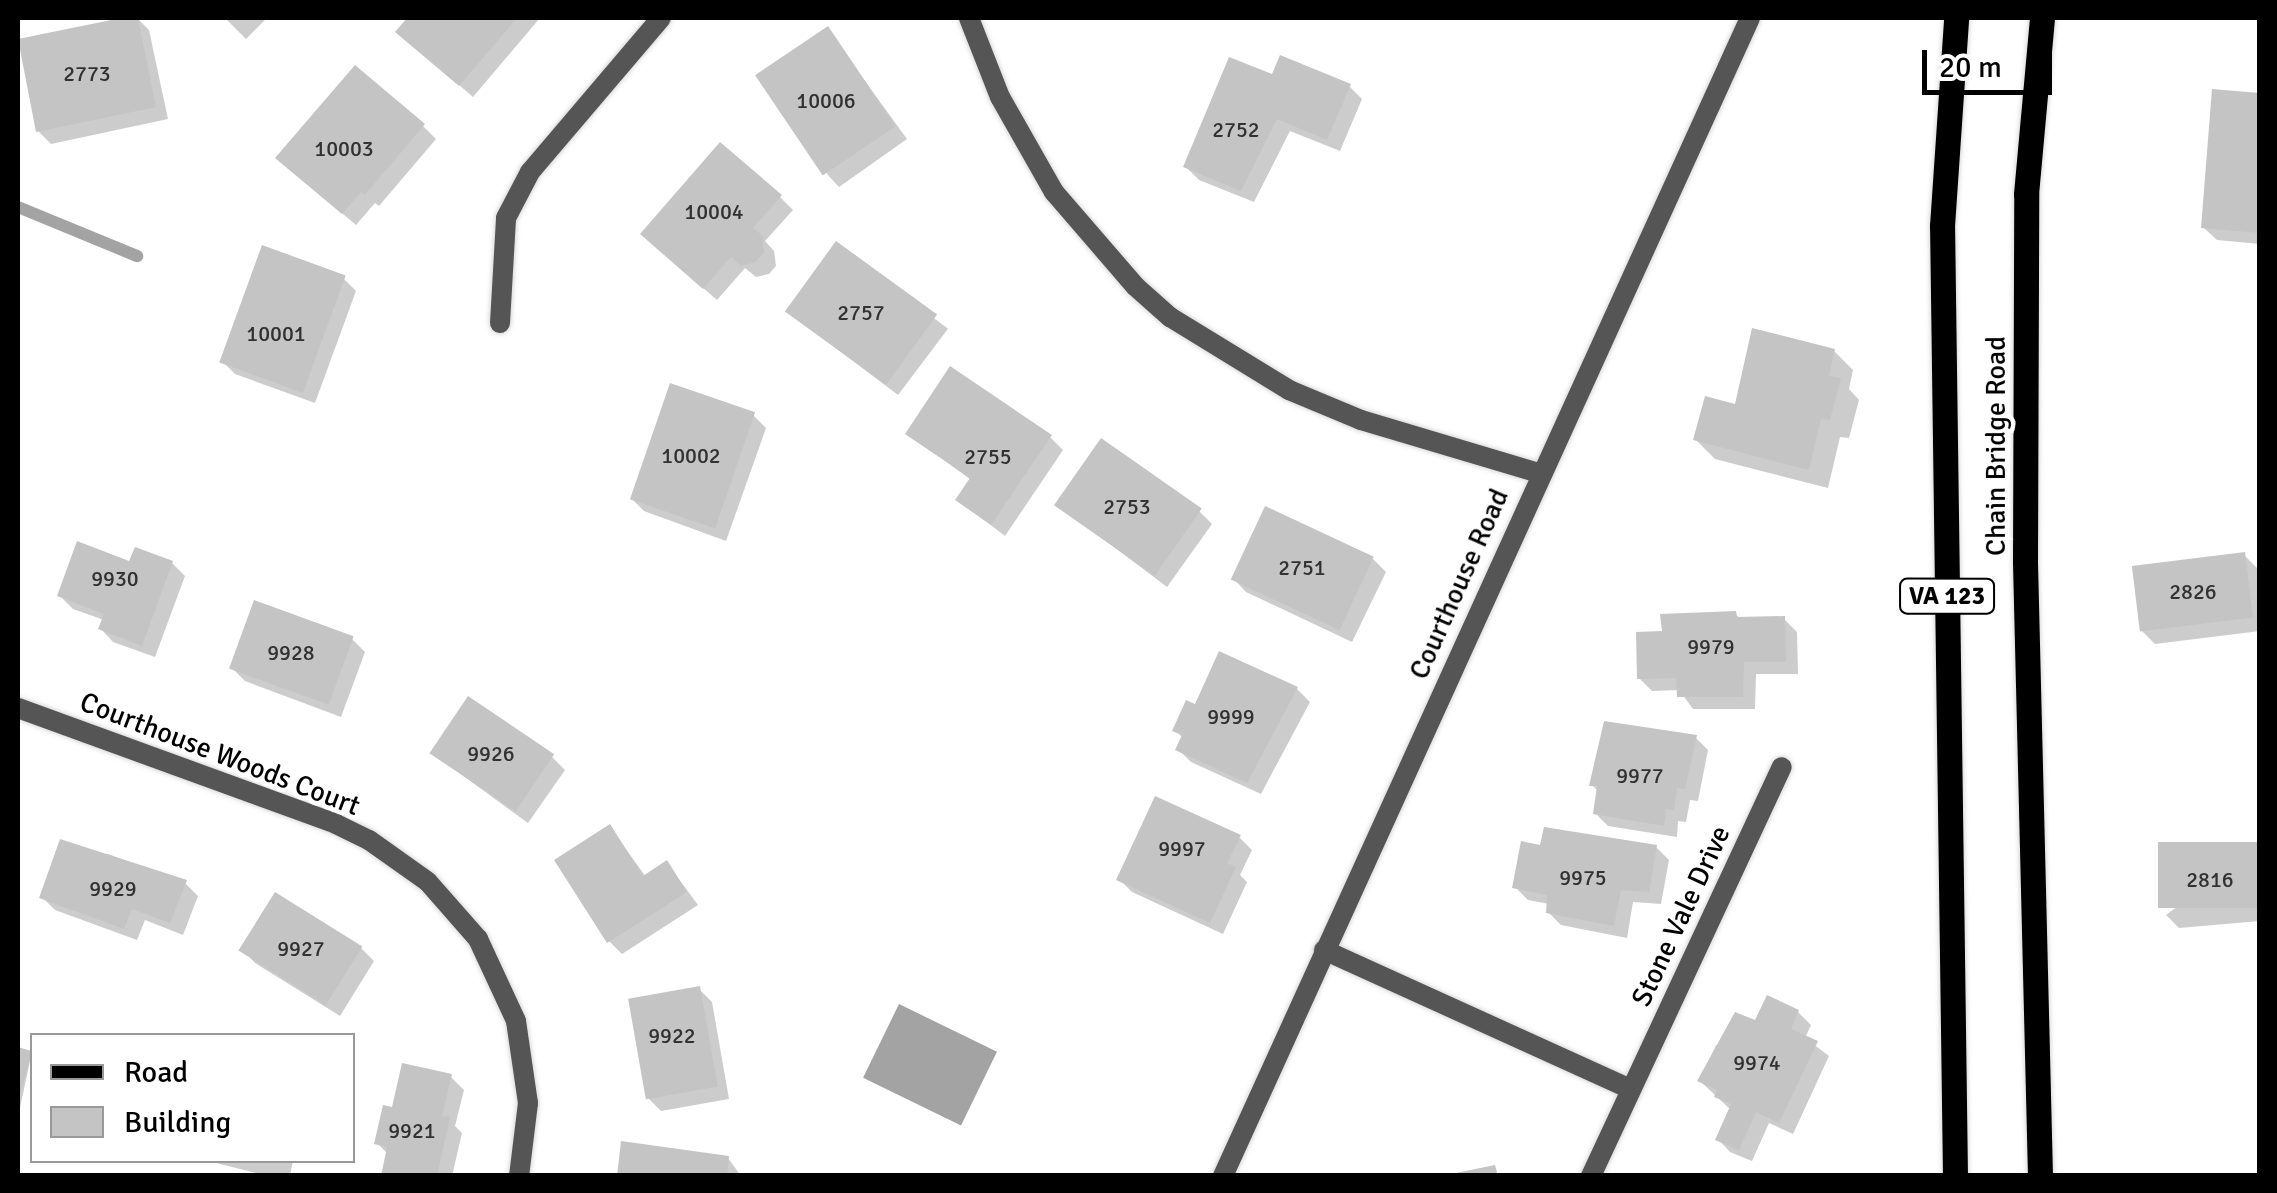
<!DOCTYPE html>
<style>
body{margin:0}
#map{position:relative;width:2277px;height:1193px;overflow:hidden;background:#fff;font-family:Signika,sans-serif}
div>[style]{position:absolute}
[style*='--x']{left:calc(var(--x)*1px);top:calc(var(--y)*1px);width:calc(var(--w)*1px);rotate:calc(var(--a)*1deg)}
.water>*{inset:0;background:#a3a3a3;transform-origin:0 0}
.shadow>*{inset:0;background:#0003;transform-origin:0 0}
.stream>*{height:12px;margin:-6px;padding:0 6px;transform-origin:6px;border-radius:6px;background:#a3a3a3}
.building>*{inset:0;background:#c4c4c4;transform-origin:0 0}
.roads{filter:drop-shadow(0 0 2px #dbdbdb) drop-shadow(0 0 2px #dbdbdb)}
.minor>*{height:20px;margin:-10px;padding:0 10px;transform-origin:10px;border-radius:10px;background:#555}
.tertiary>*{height:20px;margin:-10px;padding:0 10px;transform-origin:10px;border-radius:10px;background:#555}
.primary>*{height:25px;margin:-12.5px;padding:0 12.5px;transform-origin:12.5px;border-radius:12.5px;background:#000}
span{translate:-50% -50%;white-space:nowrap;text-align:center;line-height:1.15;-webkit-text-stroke:9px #fff;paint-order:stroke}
.number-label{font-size:22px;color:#313131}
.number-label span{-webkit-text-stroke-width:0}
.shield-label span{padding:2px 8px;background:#fff;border:2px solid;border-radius:8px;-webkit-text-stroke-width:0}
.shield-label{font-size:25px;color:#000;font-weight:700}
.street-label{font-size:28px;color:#000}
.frame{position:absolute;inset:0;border:20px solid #000;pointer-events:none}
.legend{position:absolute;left:30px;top:1033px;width:325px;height:130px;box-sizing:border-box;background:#fff;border:2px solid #999;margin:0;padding:12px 18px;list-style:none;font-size:30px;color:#000}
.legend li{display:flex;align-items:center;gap:20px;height:50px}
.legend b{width:50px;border:2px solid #999}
.scale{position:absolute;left:1922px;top:50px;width:130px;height:45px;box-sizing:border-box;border:5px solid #000;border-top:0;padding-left:12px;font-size:30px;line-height:35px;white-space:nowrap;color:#000;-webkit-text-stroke:8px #fff;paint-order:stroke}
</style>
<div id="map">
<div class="water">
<div style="left:899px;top:1004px;width:109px;height:82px;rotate:26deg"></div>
</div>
<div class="shadow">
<div style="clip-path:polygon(137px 18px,149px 30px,168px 119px,51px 144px,38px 131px,20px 41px)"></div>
<div style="clip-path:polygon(225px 18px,267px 18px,246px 39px)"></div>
<div style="clip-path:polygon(410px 18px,540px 18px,473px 97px,398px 32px)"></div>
<div style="clip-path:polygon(827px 29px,907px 139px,839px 187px,827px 174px)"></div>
<div style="clip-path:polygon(1273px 78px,1349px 86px,1362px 99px,1340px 151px,1290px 131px,1254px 202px,1199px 180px,1186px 167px)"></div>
<div style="clip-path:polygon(2260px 96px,2260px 244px,2217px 240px,2204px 228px)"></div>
<div style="clip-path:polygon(423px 126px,436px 139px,379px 206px,375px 203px,356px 225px,292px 171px)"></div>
<div style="clip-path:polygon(780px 197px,793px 210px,765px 241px,774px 251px,776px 266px,769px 274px,756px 277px,745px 268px,717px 300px,656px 247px)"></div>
<div style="left:837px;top:245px;width:139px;height:83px;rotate:37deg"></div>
<div style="clip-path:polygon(343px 278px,356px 291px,315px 403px,235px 374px,222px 361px)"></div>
<div style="clip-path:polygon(1834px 351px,1853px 370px,1849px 389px,1859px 400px,1849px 438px,1840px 437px,1828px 488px,1715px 459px,1696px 440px)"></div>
<div style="clip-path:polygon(753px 415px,766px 428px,726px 541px,644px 511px,631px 498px)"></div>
<div style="clip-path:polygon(908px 433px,1050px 437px,1063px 450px,1005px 536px,958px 500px,971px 480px)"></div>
<div style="clip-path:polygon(1057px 504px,1199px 511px,1212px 524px,1167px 587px)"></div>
<div style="clip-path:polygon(2244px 555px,2257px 568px,2260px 631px,2155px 644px,2142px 631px)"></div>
<div style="clip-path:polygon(1373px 559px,1386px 572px,1352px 642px,1246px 592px,1234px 579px)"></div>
<div style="clip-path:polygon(172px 563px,185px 576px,155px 657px,113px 642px,101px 629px,104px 620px,73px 609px,60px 596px,131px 564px)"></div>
<div style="clip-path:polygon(1735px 614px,1741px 619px,1784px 619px,1797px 632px,1798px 674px,1756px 674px,1755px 709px,1693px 709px,1679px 690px,1652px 691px,1639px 678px,1664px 633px)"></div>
<div style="clip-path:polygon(352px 639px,365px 652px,341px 717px,245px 681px,232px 668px)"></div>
<div style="clip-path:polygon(1297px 689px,1310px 702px,1261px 794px,1191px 762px,1178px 749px,1183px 738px,1175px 730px,1196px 707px)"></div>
<div style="clip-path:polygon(1695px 737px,1708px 750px,1698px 801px,1690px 800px,1686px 822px,1678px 821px,1677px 837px,1608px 826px,1595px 813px,1599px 792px,1592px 785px)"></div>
<div style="clip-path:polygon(432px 753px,552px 757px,565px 770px,528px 823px)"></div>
<div style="clip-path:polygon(610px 827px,646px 877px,667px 863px,698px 905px,622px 954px,609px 941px)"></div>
<div style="clip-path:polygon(1240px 838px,1252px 850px,1240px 875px,1247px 882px,1223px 934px,1132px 892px,1119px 879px)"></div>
<div style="clip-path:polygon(2260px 845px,2260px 921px,2179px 928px,2166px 915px)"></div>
<div style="clip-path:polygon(1656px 847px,1669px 860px,1661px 904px,1633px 902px,1627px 938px,1561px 925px,1548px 912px,1549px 904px,1528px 900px,1515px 887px,1542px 848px)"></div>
<div style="clip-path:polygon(108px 854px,185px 883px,198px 896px,183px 935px,145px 920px,137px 940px,55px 910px,42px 897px)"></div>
<div style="clip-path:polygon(361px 948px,374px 961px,340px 1016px,255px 963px,243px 950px)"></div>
<div style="clip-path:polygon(699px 989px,712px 1002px,729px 1099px,661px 1111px,648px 1098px)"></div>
<div style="clip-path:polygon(1798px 1012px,1811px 1025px,1805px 1038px,1829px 1056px,1793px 1134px,1769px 1123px,1752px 1161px,1730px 1152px,1718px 1139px,1731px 1110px,1700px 1081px,1716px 1045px,1722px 1048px,1756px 1024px)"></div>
<div style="left:18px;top:1050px;width:14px;height:62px;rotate:12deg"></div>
<div style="clip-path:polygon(451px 1077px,464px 1090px,455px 1126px,462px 1133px,452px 1176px,383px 1176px,388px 1154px,377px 1143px,394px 1110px)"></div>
<div style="clip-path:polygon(728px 1158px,741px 1176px,619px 1176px)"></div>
<div style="clip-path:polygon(204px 1160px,293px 1160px,290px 1176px,268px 1176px)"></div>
</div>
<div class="stream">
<div style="--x:18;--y:207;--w:129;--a:22.4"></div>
</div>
<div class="building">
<div style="clip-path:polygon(121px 18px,138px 18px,156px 107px,36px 132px,18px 39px)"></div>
<div style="clip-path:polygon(407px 18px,517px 18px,459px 86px,395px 32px)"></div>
<div style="left:828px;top:26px;width:121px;height:88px;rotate:56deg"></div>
<div style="clip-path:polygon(1280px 55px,1351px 84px,1327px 140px,1277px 119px,1241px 191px,1183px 167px,1229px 57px,1272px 74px)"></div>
<div style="clip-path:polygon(355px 65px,425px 124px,365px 195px,361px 192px,342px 214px,275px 158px)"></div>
<div style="clip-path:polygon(2212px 89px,2260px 93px,2260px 233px,2201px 228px)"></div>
<div style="clip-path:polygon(720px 142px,782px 195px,753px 228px,762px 235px,764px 253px,755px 262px,741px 266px,731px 257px,703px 289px,640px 234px)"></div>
<div style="left:836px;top:241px;width:125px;height:87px;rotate:36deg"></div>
<div style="left:262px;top:245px;width:89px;height:125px;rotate:20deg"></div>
<div style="clip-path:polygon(1752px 328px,1835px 349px,1829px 376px,1841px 378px,1830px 420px,1821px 419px,1809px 470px,1693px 440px,1705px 396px,1735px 404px)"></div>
<div style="clip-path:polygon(950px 366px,1052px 435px,991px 525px,955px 500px,970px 478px,905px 434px)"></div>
<div style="left:670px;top:383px;width:90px;height:123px;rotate:19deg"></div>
<div style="left:1101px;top:438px;width:123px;height:82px;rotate:35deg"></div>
<div style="left:1265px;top:506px;width:120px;height:81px;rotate:25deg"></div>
<div style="clip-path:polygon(77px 541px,129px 561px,135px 547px,173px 561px,142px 646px,98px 629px,104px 614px,57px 596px)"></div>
<div style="left:2245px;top:552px;width:66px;height:114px;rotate:83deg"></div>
<div style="left:254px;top:600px;width:106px;height:73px;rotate:20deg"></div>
<div style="clip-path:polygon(1736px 611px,1737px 617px,1785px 616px,1786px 662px,1744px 662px,1743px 697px,1677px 697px,1676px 678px,1637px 679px,1636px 632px,1662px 631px,1660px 614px)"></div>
<div style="clip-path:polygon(1219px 651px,1298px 687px,1247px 783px,1175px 750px,1182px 735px,1172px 731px,1186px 700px,1195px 704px)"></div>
<div style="left:468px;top:696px;width:104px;height:69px;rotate:34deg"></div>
<div style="clip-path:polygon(1604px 721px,1697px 735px,1685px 789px,1677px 788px,1674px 810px,1666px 809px,1664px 826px,1593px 814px,1597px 786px,1589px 786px)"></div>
<div style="clip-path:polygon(1155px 796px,1241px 835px,1227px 863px,1236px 867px,1210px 923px,1116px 880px)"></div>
<div style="clip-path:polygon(610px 824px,643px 876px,667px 860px,687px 892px,607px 943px,554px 860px)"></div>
<div style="clip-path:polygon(1544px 827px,1657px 845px,1649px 892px,1621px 890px,1614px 926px,1546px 913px,1547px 895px,1512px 888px,1521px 841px,1540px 845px)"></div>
<div style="clip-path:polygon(60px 839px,187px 880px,170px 923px,132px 909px,124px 929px,39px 898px)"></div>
<div style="left:2260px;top:842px;width:66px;height:102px;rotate:90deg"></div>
<div style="left:275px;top:892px;width:103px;height:69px;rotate:32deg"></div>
<div style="left:700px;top:986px;width:102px;height:73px;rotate:80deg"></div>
<div style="clip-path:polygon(1767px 995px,1799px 1010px,1791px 1029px,1818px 1041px,1779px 1123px,1756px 1112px,1739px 1150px,1715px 1140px,1731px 1104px,1714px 1097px,1717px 1090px,1697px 1081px,1735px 1012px,1755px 1020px)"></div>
<div style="left:18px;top:1047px;width:15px;height:56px;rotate:16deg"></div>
<div style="clip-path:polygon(402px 1063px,452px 1074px,442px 1116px,450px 1117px,437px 1176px,381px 1176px,387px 1147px,374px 1144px,383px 1105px,392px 1107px)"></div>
<div style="clip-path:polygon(621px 1141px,729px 1156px,727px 1176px,617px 1176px)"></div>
<div style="clip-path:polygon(1495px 1165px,1498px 1176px,1451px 1176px,1451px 1174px)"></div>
</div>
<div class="roads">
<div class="minor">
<div style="--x:969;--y:18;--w:85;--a:68.6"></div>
<div style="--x:1000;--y:97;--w:109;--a:60.4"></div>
<div style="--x:1054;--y:192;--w:124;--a:49.2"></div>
<div style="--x:1135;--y:286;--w:47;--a:41.5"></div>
<div style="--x:1170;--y:317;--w:140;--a:31.5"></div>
<div style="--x:1289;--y:390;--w:78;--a:22.6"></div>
<div style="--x:1361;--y:420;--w:186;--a:16.6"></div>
<div style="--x:500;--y:323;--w:105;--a:-86.7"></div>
<div style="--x:506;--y:218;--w:52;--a:-62.4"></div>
<div style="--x:530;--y:172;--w:202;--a:-49.6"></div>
<div style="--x:18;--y:708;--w:338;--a:20"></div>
<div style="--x:336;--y:824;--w:37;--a:26"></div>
<div style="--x:369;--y:840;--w:72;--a:35.4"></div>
<div style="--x:428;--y:882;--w:76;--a:48.7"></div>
<div style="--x:478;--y:939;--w:90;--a:65.1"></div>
<div style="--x:516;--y:1021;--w:83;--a:81.7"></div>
<div style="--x:528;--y:1103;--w:74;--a:97"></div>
<div style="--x:1324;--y:950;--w:337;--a:24.4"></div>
<div style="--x:1591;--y:1176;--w:451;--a:-65"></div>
</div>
<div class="tertiary">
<div style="--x:1223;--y:1176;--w:1272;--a:-65.53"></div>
</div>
<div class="primary">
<div style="--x:1955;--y:1176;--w:950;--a:-90.78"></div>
<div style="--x:1942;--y:226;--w:208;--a:-86.1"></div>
<div style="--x:2040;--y:1176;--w:615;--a:-91.4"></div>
<div style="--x:2025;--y:561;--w:367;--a:-89.8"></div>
<div style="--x:2026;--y:194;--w:177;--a:-84.8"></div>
</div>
</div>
<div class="number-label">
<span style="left:87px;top:74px">2773</span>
<span style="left:826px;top:101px">10006</span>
<span style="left:1236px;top:130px">2752</span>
<span style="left:344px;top:149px">10003</span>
<span style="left:714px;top:212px">10004</span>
<span style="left:861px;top:313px">2757</span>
<span style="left:276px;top:334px">10001</span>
<span style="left:691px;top:456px">10002</span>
<span style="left:988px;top:457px">2755</span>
<span style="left:1127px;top:507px">2753</span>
<span style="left:1302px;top:568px">2751</span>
<span style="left:115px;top:579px">9930</span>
<span style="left:2193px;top:592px">2826</span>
<span style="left:1711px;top:647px">9979</span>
<span style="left:291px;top:653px">9928</span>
<span style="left:1231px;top:717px">9999</span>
<span style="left:491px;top:754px">9926</span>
<span style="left:1640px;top:776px">9977</span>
<span style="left:1182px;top:849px">9997</span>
<span style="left:1583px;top:878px">9975</span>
<span style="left:2210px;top:880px">2816</span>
<span style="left:113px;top:889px">9929</span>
<span style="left:301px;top:949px">9927</span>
<span style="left:672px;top:1036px">9922</span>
<span style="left:1757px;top:1063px">9974</span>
<span style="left:412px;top:1131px">9921</span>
</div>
<div class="shield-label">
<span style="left:1947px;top:596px">VA 123</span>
</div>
<div class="street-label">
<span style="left:1996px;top:446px;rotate:-90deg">Chain Bridge Road</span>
<span style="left:1459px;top:584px;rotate:-66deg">Courthouse Road</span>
<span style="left:220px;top:754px;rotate:21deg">Courthouse Woods Court</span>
<span style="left:1681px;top:916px;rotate:-65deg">Stone Vale Drive</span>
</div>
<div class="frame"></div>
<ul class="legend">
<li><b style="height:12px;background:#000"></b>Road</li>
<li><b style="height:28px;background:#c4c4c4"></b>Building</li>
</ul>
<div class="scale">20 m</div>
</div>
